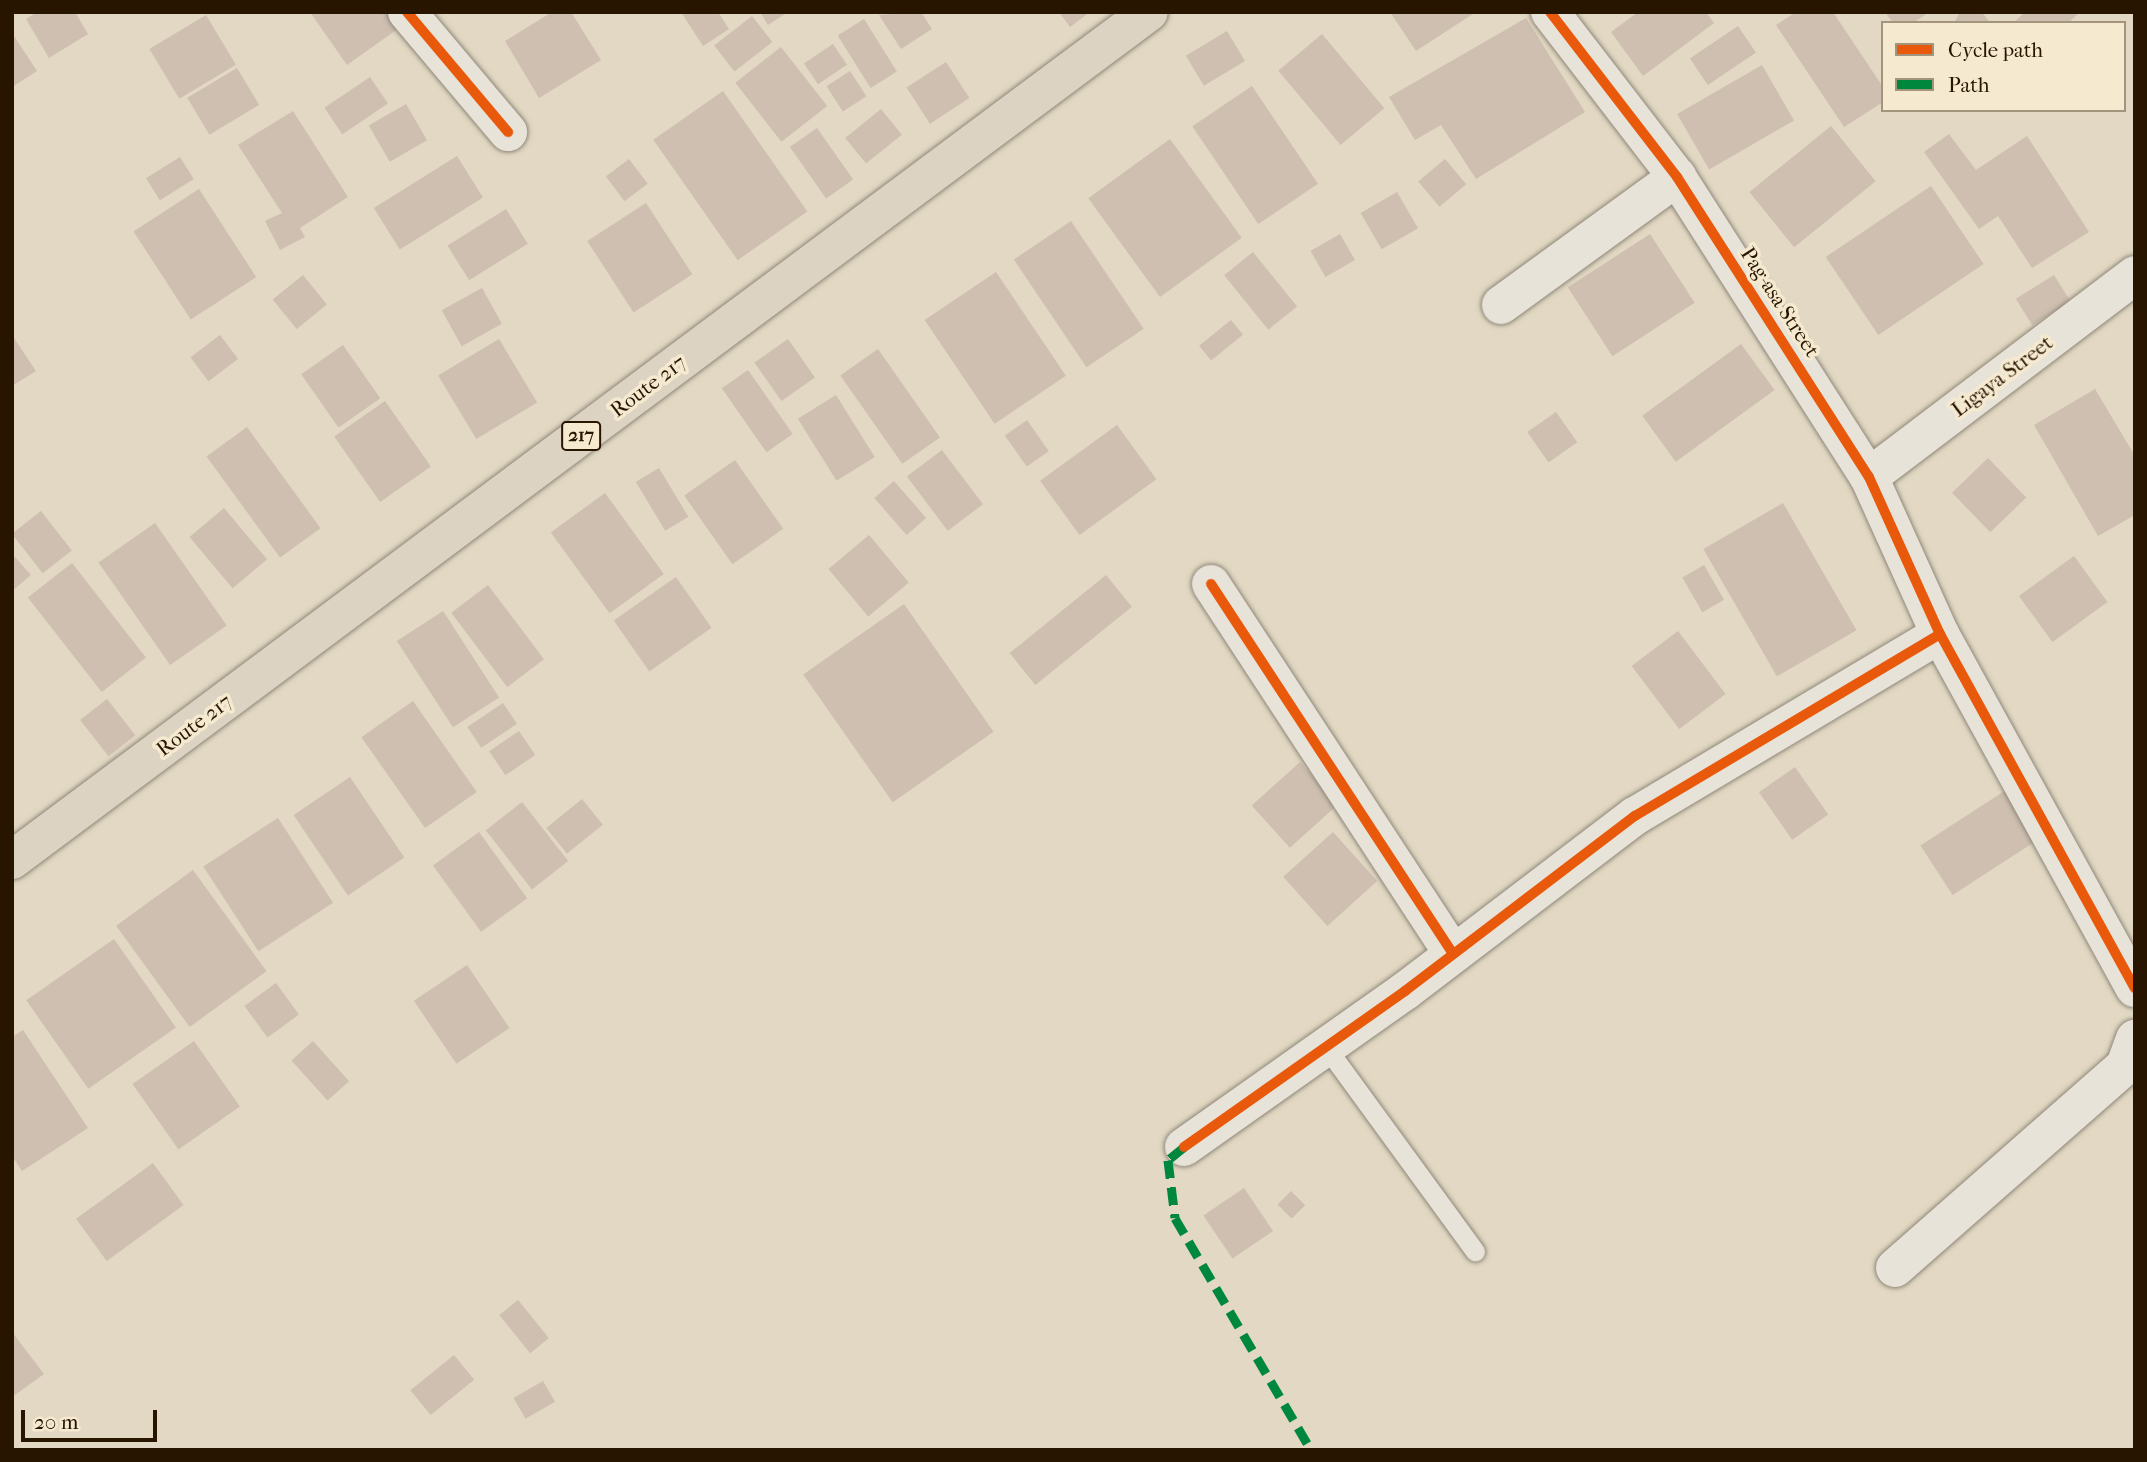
<!DOCTYPE html>
<style>
body{margin:0}
#map{position:relative;width:2147px;height:1462px;overflow:hidden;background:#e2d8c3;font-family:"IM FELL French Canon",serif}
div>[style]{position:absolute}
[style*='--x']{left:calc(var(--x)*1px);top:calc(var(--y)*1px);width:calc(var(--w)*1px);rotate:calc(var(--a)*1deg)}
.building>*{inset:0;background:#cebfb0;transform-origin:0 0}
.roads{filter:drop-shadow(0 0 2px #8f8779) drop-shadow(0 0 2px #8f8779)}
.service>*{height:19px;margin:-9.5px;padding:0 9.5px;transform-origin:9.5px;border-radius:9.5px;background:#e8e3d8}
.minor>*{height:38px;margin:-19px;padding:0 19px;transform-origin:19px;border-radius:19px;background:#e8e3d8}
.primary>*{height:38px;margin:-19px;padding:0 19px;transform-origin:19px;border-radius:19px;background:#dcd3c3}
.quiet>*{height:9px;margin-top:-4.5px;transform-origin:0;background:repeating-linear-gradient(90deg,#00873e 0 18px,transparent 0 27px)}
.cycleway>*{height:10px;margin:-5px;padding:0 5px;transform-origin:5px;border-radius:5px;background:#e8590c}
span{translate:-50% -50%;white-space:nowrap;text-align:center;line-height:1.15;-webkit-text-stroke:7px #f5e9d0;paint-order:stroke}
.shield-label span{padding:2px 5px;background:#f5e9d0;border:2px solid;border-radius:5px;-webkit-text-stroke-width:0}
.shield-label{font-size:19px;color:#271500;font-weight:700}
.street-label{font-size:21px;color:#271500}
.frame{position:absolute;inset:0;border:14px solid #271500;pointer-events:none}
.legend{position:absolute;left:1881px;top:21px;width:245px;height:91px;box-sizing:border-box;background:#f5e9d0;border:2px solid #a3947d;margin:0;padding:9px 12px;list-style:none;font-size:21px;color:#271500}
.legend li{display:flex;align-items:center;gap:14px;height:35px}
.legend b{width:35px;border:2px solid #a3947d}
.scale{position:absolute;left:21px;top:1410px;width:136px;height:32px;box-sizing:border-box;border:4px solid #271500;border-top:0;padding-left:9px;font-size:21px;line-height:24px;white-space:nowrap;color:#271500;-webkit-text-stroke:5px #f5e9d0;paint-order:stroke}
</style>
<div id="map">
<div class="building">
<div style="clip-path:polygon(37px 12px,75px 12px,88px 34px,49px 58px,26px 19px)"></div>
<div style="clip-path:polygon(310px 12px,388px 12px,399px 28px,347px 65px)"></div>
<div style="clip-path:polygon(552px 12px,571px 12px,601px 60px,539px 98px,505px 41px)"></div>
<div style="clip-path:polygon(681px 12px,718px 12px,729px 29px,703px 46px)"></div>
<div style="clip-path:polygon(760px 12px,788px 12px,768px 25px)"></div>
<div style="clip-path:polygon(921px 12px,932px 29px,901px 49px,879px 15px)"></div>
<div style="clip-path:polygon(1059px 12px,1090px 12px,1070px 27px)"></div>
<div style="clip-path:polygon(1390px 12px,1476px 12px,1416px 51px)"></div>
<div style="clip-path:polygon(1638px 12px,1706px 12px,1714px 23px,1643px 76px,1611px 32px)"></div>
<div style="clip-path:polygon(1796px 12px,1833px 12px,1883px 87px,1883px 102px,1844px 127px,1776px 25px)"></div>
<div style="clip-path:polygon(1885px 12px,1929px 12px,1913px 23px,1893px 23px)"></div>
<div style="clip-path:polygon(1960px 12px,1982px 12px,1990px 23px,1954px 23px)"></div>
<div style="clip-path:polygon(2025px 12px,2080px 12px,2068px 23px,2013px 23px)"></div>
<div style="left:206px;top:15px;width:58px;height:66px;rotate:59deg"></div>
<div style="left:752px;top:16px;width:33px;height:48px;rotate:52deg"></div>
<div style="clip-path:polygon(1526px 18px,1585px 112px,1476px 179px,1441px 125px,1415px 140px,1389px 97px)"></div>
<div style="left:864px;top:19px;width:62px;height:31px;rotate:58deg"></div>
<div style="left:1738px;top:26px;width:32px;height:58px;rotate:56deg"></div>
<div style="left:1227px;top:31px;width:35px;height:48px;rotate:59deg"></div>
<div style="clip-path:polygon(12px 33px,37px 71px,12px 87px)"></div>
<div style="left:1322px;top:34px;width:97px;height:57px;rotate:50deg"></div>
<div style="left:833px;top:44px;width:25px;height:35px;rotate:56deg"></div>
<div style="left:781px;top:47px;width:75px;height:58px;rotate:52deg"></div>
<div style="left:946px;top:62px;width:43px;height:47px;rotate:57deg"></div>
<div style="left:1762px;top:65px;width:64px;height:98px;rotate:60deg"></div>
<div style="left:237px;top:68px;width:43px;height:58px;rotate:59deg"></div>
<div style="left:850px;top:71px;width:30px;height:28px;rotate:57deg"></div>
<div style="left:370px;top:77px;width:32px;height:55px;rotate:56deg"></div>
<div style="left:1252px;top:86px;width:118px;height:72px;rotate:56deg"></div>
<div style="left:723px;top:91px;width:147px;height:85px;rotate:55deg"></div>
<div style="left:406px;top:104px;width:42px;height:43px;rotate:60deg"></div>
<div style="left:881px;top:109px;width:33px;height:46px;rotate:51deg"></div>
<div style="clip-path:polygon(293px 111px,348px 197px,300px 228px,305px 237px,280px 250px,265px 221px,282px 213px,238px 145px)"></div>
<div style="left:1831px;top:126px;width:71px;height:105px;rotate:51deg"></div>
<div style="left:817px;top:128px;width:63px;height:33px;rotate:55deg"></div>
<div style="clip-path:polygon(1949px 134px,1976px 170px,2027px 136px,2089px 232px,2032px 268px,1998px 216px,1979px 229px,1924px 152px)"></div>
<div style="left:1170px;top:139px;width:122px;height:101px;rotate:54deg"></div>
<div style="left:457px;top:156px;width:49px;height:98px;rotate:58deg"></div>
<div style="left:180px;top:157px;width:26px;height:40px;rotate:58deg"></div>
<div style="left:629px;top:159px;width:31px;height:29px;rotate:53deg"></div>
<div style="left:1445px;top:159px;width:33px;height:35px;rotate:50deg"></div>
<div style="left:1931px;top:186px;width:94px;height:127px;rotate:56deg"></div>
<div style="left:199px;top:189px;width:105px;height:78px;rotate:57deg"></div>
<div style="left:1397px;top:192px;width:42px;height:42px;rotate:60deg"></div>
<div style="left:646px;top:203px;width:85px;height:70px;rotate:57deg"></div>
<div style="left:506px;top:209px;width:41px;height:69px;rotate:58deg"></div>
<div style="left:1071px;top:221px;width:130px;height:69px;rotate:56deg"></div>
<div style="left:1340px;top:234px;width:30px;height:34px;rotate:60deg"></div>
<div style="left:1650px;top:234px;width:82px;height:98px;rotate:57deg"></div>
<div style="left:1253px;top:252px;width:70px;height:37px;rotate:51deg"></div>
<div style="left:996px;top:272px;width:125px;height:86px;rotate:56deg"></div>
<div style="left:303px;top:275px;width:38px;height:39px;rotate:51deg"></div>
<div style="left:2054px;top:275px;width:31px;height:45px;rotate:58deg"></div>
<div style="left:482px;top:288px;width:41px;height:46px;rotate:61deg"></div>
<div style="left:1231px;top:320px;width:19px;height:41px;rotate:51deg"></div>
<div style="clip-path:polygon(12px 335px,36px 371px,12px 386px)"></div>
<div style="left:220px;top:335px;width:30px;height:37px;rotate:53deg"></div>
<div style="left:499px;top:339px;width:74px;height:71px;rotate:59deg"></div>
<div style="left:788px;top:339px;width:47px;height:41px;rotate:55deg"></div>
<div style="left:1741px;top:344px;width:57px;height:122px;rotate:54deg"></div>
<div style="left:343px;top:345px;width:65px;height:51px;rotate:55deg"></div>
<div style="left:878px;top:349px;width:108px;height:46px;rotate:55deg"></div>
<div style="left:748px;top:370px;width:78px;height:32px;rotate:55deg"></div>
<div style="clip-path:polygon(2095px 389px,2135px 456px,2135px 515px,2098px 536px,2034px 425px)"></div>
<div style="left:836px;top:395px;width:73px;height:45px;rotate:58deg"></div>
<div style="left:385px;top:401px;width:80px;height:62px;rotate:55deg"></div>
<div style="left:1556px;top:412px;width:37px;height:35px;rotate:55deg"></div>
<div style="left:1027px;top:420px;width:38px;height:27px;rotate:55deg"></div>
<div style="left:1117px;top:425px;width:67px;height:95px;rotate:54deg"></div>
<div style="left:247px;top:427px;width:125px;height:50px;rotate:54deg"></div>
<div style="left:942px;top:450px;width:68px;height:44px;rotate:53deg"></div>
<div style="left:1988px;top:458px;width:55px;height:50px;rotate:46deg"></div>
<div style="left:735px;top:460px;width:84px;height:62px;rotate:55deg"></div>
<div style="left:659px;top:468px;width:57px;height:27px;rotate:59deg"></div>
<div style="left:894px;top:481px;width:49px;height:26px;rotate:49deg"></div>
<div style="left:605px;top:493px;width:100px;height:67px;rotate:54deg"></div>
<div style="left:1783px;top:503px;width:147px;height:92px;rotate:60deg"></div>
<div style="left:224px;top:508px;width:67px;height:45px;rotate:50deg"></div>
<div style="left:41px;top:511px;width:50px;height:37px;rotate:52deg"></div>
<div style="left:155px;top:523px;width:125px;height:69px;rotate:55deg"></div>
<div style="left:869px;top:535px;width:62px;height:53px;rotate:50deg"></div>
<div style="left:2074px;top:556px;width:57px;height:68px;rotate:54deg"></div>
<div style="clip-path:polygon(15px 557px,31px 575px,12px 591px,12px 559px)"></div>
<div style="left:72px;top:563px;width:120px;height:56px;rotate:52deg"></div>
<div style="left:1704px;top:565px;width:40px;height:25px;rotate:60deg"></div>
<div style="left:1106px;top:575px;width:41px;height:124px;rotate:51deg"></div>
<div style="left:676px;top:577px;width:62px;height:76px;rotate:55deg"></div>
<div style="left:488px;top:585px;width:93px;height:46px;rotate:53deg"></div>
<div style="left:904px;top:604px;width:156px;height:123px;rotate:55deg"></div>
<div style="left:443px;top:611px;width:103px;height:55px;rotate:57deg"></div>
<div style="left:1678px;top:631px;width:79px;height:58px;rotate:53deg"></div>
<div style="left:107px;top:699px;width:46px;height:34px;rotate:52deg"></div>
<div style="left:413px;top:701px;width:111px;height:63px;rotate:55deg"></div>
<div style="left:503px;top:703px;width:25px;height:43px;rotate:56deg"></div>
<div style="left:519px;top:731px;width:29px;height:36px;rotate:56deg"></div>
<div style="left:1300px;top:762px;width:57px;height:65px;rotate:48deg"></div>
<div style="left:1795px;top:767px;width:58px;height:44px;rotate:55deg"></div>
<div style="left:350px;top:777px;width:97px;height:68px;rotate:56deg"></div>
<div style="left:2006px;top:790px;width:59px;height:102px;rotate:57deg"></div>
<div style="left:582px;top:799px;width:33px;height:46px;rotate:51deg"></div>
<div style="left:522px;top:802px;width:75px;height:46px;rotate:52deg"></div>
<div style="left:278px;top:818px;width:101px;height:89px;rotate:57deg"></div>
<div style="left:479px;top:832px;width:82px;height:57px;rotate:54deg"></div>
<div style="left:1333px;top:832px;width:66px;height:67px;rotate:48deg"></div>
<div style="left:193px;top:870px;width:125px;height:95px;rotate:54deg"></div>
<div style="left:114px;top:939px;width:108px;height:107px;rotate:55deg"></div>
<div style="left:467px;top:965px;width:76px;height:64px;rotate:56deg"></div>
<div style="left:276px;top:983px;width:39px;height:39px;rotate:54deg"></div>
<div style="clip-path:polygon(23px 1030px,88px 1128px,22px 1171px,12px 1156px,12px 1037px)"></div>
<div style="left:194px;top:1041px;width:80px;height:75px;rotate:55deg"></div>
<div style="left:313px;top:1041px;width:54px;height:29px;rotate:48deg"></div>
<div style="left:153px;top:1163px;width:52px;height:95px;rotate:54deg"></div>
<div style="left:1244px;top:1188px;width:52px;height:49px;rotate:56deg"></div>
<div style="left:1291px;top:1191px;width:20px;height:19px;rotate:45deg"></div>
<div style="left:518px;top:1300px;width:49px;height:24px;rotate:51deg"></div>
<div style="clip-path:polygon(12px 1332px,44px 1374px,12px 1397px)"></div>
<div style="left:454px;top:1355px;width:32px;height:56px;rotate:51deg"></div>
<div style="left:543px;top:1381px;width:24px;height:34px;rotate:60deg"></div>
</div>
<div class="roads">
<div class="service">
<div style="--x:1326;--y:1047;--w:253;--a:53.9"></div>
</div>
<div class="minor">
<div style="--x:407;--y:12;--w:157;--a:49.9"></div>
<div style="--x:1550;--y:12;--w:208;--a:52.4"></div>
<div style="--x:1677;--y:177;--w:356;--a:57.4"></div>
<div style="--x:1869;--y:477;--w:172;--a:65.7"></div>
<div style="--x:1940;--y:634;--w:404;--a:61.2"></div>
<div style="--x:1501;--y:305;--w:218;--a:-36"></div>
<div style="--x:1869;--y:477;--w:334;--a:-37.2"></div>
<div style="--x:1211;--y:584;--w:442;--a:56.8"></div>
<div style="--x:1184;--y:1147;--w:271;--a:-35.2"></div>
<div style="--x:1405;--y:991;--w:289;--a:-37.3"></div>
<div style="--x:1635;--y:816;--w:355;--a:-30.8"></div>
<div style="--x:1895;--y:1268;--w:306;--a:-41.3"></div>
<div style="--x:2125;--y:1066;--w:29;--a:-70"></div>
</div>
<div class="primary">
<div style="--x:12;--y:860;--w:1418;--a:-36.72"></div>
</div>
</div>
<div class="quiet">
<div style="--x:1184;--y:1147;--w:21;--a:141"></div>
<div style="--x:1168;--y:1160;--w:58;--a:83.1"></div>
<div style="--x:1175;--y:1218;--w:269;--a:59.6"></div>
</div>
<div class="cycleway">
<div style="--x:407;--y:12;--w:157;--a:49.9"></div>
<div style="--x:1550;--y:12;--w:208;--a:52.4"></div>
<div style="--x:1677;--y:177;--w:356;--a:57.4"></div>
<div style="--x:1869;--y:477;--w:172;--a:65.7"></div>
<div style="--x:1940;--y:634;--w:404;--a:61.2"></div>
<div style="--x:1211;--y:584;--w:442;--a:56.8"></div>
<div style="--x:1184;--y:1147;--w:271;--a:-35.2"></div>
<div style="--x:1405;--y:991;--w:289;--a:-37.3"></div>
<div style="--x:1635;--y:816;--w:355;--a:-30.8"></div>
</div>
<div class="shield-label">
<span style="left:581px;top:436px">217</span>
</div>
<div class="street-label">
<span style="left:1780px;top:302px;rotate:57deg">Pag-asa Street</span>
<span style="left:2002px;top:376px;rotate:-37deg">Ligaya Street</span>
<span style="left:648px;top:386px;rotate:-37deg">Route 217</span>
<span style="left:194px;top:725px;rotate:-37deg">Route 217</span>
</div>
<div class="frame"></div>
<ul class="legend">
<li><b style="height:9px;background:#e8590c"></b>Cycle path</li>
<li><b style="height:9px;background:#00873e"></b>Path</li>
</ul>
<div class="scale">20 m</div>
</div>
